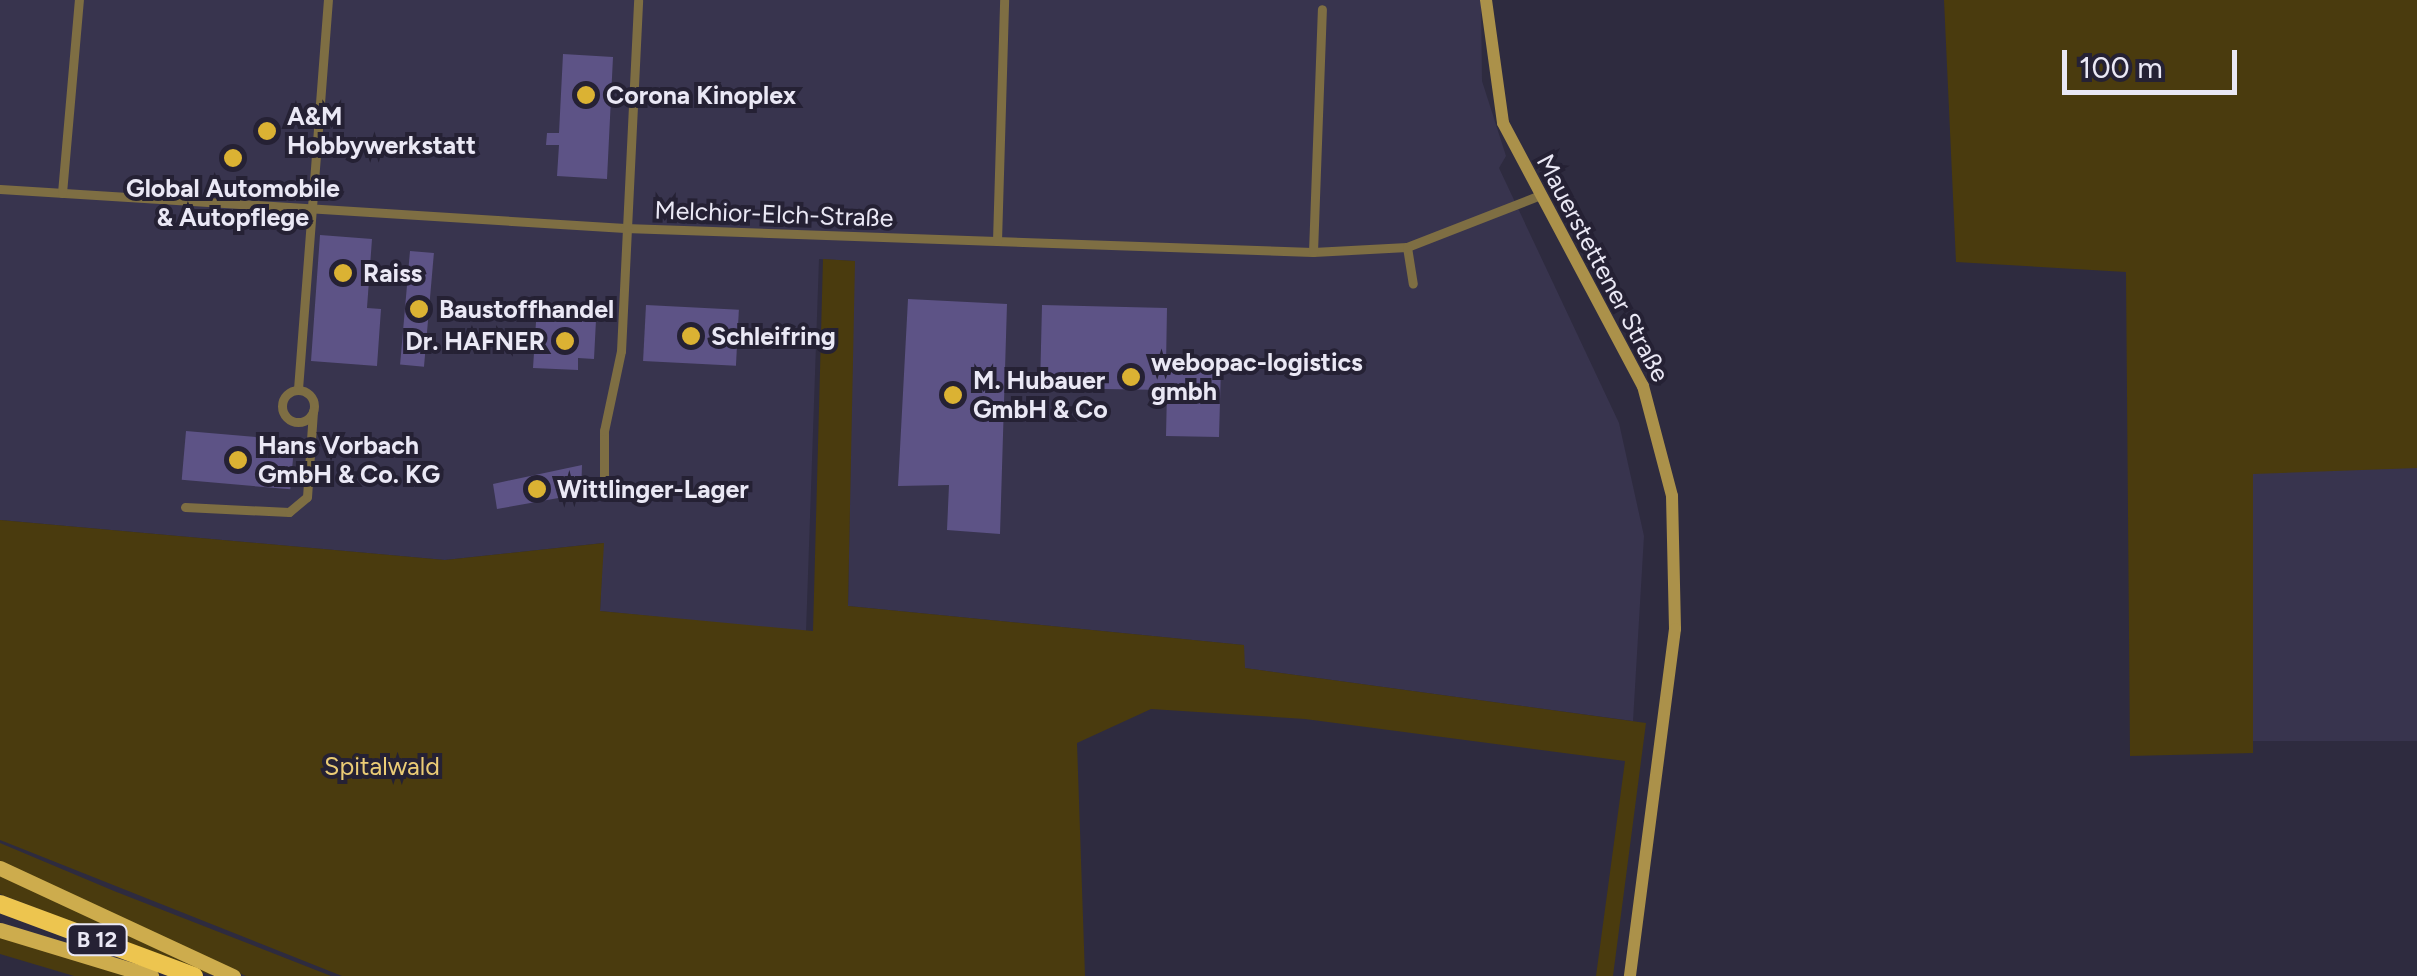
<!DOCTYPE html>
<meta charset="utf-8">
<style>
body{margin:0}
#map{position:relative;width:2417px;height:976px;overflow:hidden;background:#2e2b3f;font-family:Figtree,sans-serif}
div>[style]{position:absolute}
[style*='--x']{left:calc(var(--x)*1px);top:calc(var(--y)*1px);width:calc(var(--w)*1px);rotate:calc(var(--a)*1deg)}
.built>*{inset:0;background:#38344e;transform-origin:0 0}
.green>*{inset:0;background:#4a3b0e}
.building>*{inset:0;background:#5d5386;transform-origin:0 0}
.street>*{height:9px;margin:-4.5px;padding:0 4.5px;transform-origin:4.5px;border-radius:4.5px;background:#7e6e43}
.street>.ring{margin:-4.5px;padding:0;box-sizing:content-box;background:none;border:9px solid #7e6e43;border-radius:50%}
.secondary>*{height:12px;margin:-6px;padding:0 6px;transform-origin:6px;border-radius:6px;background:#ab914a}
.primary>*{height:15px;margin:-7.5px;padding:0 7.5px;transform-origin:7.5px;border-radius:7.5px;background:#cdac4d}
.highway>*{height:18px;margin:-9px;padding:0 9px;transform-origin:9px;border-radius:9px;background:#edc54f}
.dots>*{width:28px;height:28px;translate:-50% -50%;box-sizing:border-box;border:5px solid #252134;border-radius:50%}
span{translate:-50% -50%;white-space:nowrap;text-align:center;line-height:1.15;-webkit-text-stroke:8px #252134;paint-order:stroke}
.shield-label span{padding:2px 8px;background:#252134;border:2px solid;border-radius:8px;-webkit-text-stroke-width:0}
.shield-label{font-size:22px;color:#eae8f5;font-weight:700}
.poi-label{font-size:25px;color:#eae8f5;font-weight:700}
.left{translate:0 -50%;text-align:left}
.right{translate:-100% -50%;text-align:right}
.street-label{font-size:25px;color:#eae8f5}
.park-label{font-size:25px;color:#ebcc76}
.scale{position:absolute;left:2062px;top:50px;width:175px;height:45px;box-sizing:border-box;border:5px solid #eae8f5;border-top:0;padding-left:12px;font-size:30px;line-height:35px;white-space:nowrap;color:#eae8f5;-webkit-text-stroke:8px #252134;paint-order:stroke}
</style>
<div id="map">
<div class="built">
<div style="clip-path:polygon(0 0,1481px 0,1482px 81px,1506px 156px,1499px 168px,1619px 423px,1644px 536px,1633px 721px,1244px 668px,1243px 645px,848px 606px,854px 261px,819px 259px,806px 632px,600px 611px,603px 543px,445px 560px,0 520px)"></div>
<div style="left:2417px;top:468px;width:273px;height:164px;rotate:90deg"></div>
</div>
<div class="green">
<div style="clip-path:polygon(1944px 0,2417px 0,2417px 468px,2253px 474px,2253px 753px,2130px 756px,2126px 272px,1956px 262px)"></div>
<div style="clip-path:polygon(823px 259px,855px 261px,848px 606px,1244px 645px,1245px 668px,1646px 723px,1613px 976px,1596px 976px,1625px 761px,1305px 719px,1151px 709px,1077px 743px,1085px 976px,342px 976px,0 840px,0 520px,445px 560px,604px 543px,600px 611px,813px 631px)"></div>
<div style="clip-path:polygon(0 843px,114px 891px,331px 976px,246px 976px,0 864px)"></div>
<div style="clip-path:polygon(0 871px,211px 971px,210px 975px,0 894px)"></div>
<div style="clip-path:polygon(0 937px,129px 976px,74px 976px,0 954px)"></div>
</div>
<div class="building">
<div style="clip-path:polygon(563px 54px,613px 57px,607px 179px,557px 176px,559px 145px,546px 145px,547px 133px,559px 133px)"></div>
<div style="clip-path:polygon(320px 235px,372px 239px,367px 308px,381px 309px,377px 366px,311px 361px)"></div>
<div style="left:410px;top:251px;width:24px;height:114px;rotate:5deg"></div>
<div style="clip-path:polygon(908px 299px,1007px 304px,1000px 534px,947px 530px,949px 485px,898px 486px)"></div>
<div style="left:646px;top:305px;width:93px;height:56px;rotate:3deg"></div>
<div style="clip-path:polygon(1042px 305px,1167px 308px,1166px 365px,1221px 366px,1219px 437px,1166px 436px,1167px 390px,1040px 388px)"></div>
<div style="clip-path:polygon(574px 319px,596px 320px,594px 359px,578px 358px,578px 370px,533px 368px,536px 322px)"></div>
<div style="left:186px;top:431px;width:109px;height:49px;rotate:5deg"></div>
<div style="clip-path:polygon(582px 465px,581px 494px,497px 509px,493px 484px)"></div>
</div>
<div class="street">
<div style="--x:0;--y:189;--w:626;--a:3.57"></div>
<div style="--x:625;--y:228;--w:688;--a:2"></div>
<div style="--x:1313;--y:252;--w:94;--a:-3"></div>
<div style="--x:1407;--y:247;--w:141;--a:-21.3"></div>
<div style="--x:62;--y:193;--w:194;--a:-85"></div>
<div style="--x:997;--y:241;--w:241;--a:-88.3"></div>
<div style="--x:1407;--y:247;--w:37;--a:81"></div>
<div style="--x:1313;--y:252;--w:243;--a:-87.9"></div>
<div style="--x:298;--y:389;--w:390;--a:-85.6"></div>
<div class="ring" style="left:282px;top:390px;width:23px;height:23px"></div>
<div style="--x:604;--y:480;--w:49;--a:-90"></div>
<div style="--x:604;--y:431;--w:82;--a:-78"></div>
<div style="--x:621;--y:351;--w:351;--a:-87.2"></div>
<div style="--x:185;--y:507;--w:104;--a:2.8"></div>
<div style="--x:289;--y:512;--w:23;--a:-40"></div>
<div style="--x:307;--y:497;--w:86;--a:-86"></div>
</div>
<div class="secondary">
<div style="--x:1486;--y:0;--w:124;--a:82.1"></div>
<div style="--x:1503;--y:123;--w:298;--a:62"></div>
<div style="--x:1643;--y:386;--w:114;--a:75.2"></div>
<div style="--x:1672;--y:496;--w:133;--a:88.7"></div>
<div style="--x:1675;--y:629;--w:350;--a:97.4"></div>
</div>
<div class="primary">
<div style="--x:0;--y:868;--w:257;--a:24.9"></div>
<div style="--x:0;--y:930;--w:158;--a:16.9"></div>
</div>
<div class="highway">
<div style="--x:0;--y:904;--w:207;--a:20.4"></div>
</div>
<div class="dots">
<div style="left:586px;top:95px;background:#dbb233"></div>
<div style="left:267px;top:131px;background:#dbb233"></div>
<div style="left:233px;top:158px;background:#dbb233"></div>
<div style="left:343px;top:273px;background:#dbb233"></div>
<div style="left:419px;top:309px;background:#dbb233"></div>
<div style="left:691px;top:336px;background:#dbb233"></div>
<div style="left:565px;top:341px;background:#dbb233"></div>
<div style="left:1131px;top:377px;background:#dbb233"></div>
<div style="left:953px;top:395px;background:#dbb233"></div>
<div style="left:238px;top:460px;background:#dbb233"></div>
<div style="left:537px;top:489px;background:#dbb233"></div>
</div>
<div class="shield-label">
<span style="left:97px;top:940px">B 12</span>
</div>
<div class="poi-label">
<span class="left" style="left:606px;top:95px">Corona Kinoplex</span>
<span class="left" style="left:287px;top:131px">A&amp;M<br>Hobbywerkstatt</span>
<span style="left:233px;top:203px">Global Automobile<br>&amp; Autopflege</span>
<span class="left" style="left:363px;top:273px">Raiss</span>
<span class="left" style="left:439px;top:309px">Baustoffhandel</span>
<span class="left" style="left:711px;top:336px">Schleifring</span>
<span class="right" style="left:545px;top:341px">Dr. HAFNER</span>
<span class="left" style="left:1151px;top:377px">webopac-logistics<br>gmbh</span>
<span class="left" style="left:973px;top:395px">M. Hubauer<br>GmbH &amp; Co</span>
<span class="left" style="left:258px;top:460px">Hans Vorbach<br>GmbH &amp; Co. KG</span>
<span class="left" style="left:557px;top:489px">Wittlinger-Lager</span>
</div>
<div class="street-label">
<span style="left:774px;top:214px;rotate:2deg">Melchior-Elch-Straße</span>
<span style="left:1603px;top:268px;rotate:62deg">Mauerstettener Straße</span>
</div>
<div class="park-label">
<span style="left:382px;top:766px">Spitalwald</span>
</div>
<div class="scale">100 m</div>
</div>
